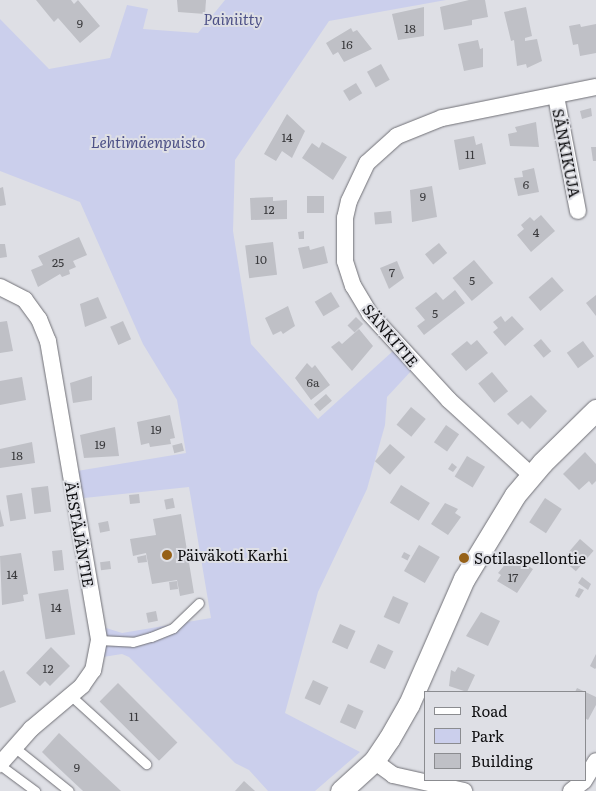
<!DOCTYPE html>
<meta charset="utf-8">
<style>
body{margin:0}
#map{position:relative;width:596px;height:791px;overflow:hidden;background:#dedfe5;font-family:Literata,serif}
div>[style]{position:absolute}
[style*='--x']{left:calc(var(--x)*1px);top:calc(var(--y)*1px);width:calc(var(--w)*1px);rotate:calc(var(--a)*1deg)}
.green>*{inset:0;background:#cbcfec}
.building>*{inset:0;background:#bfc0c6;transform-origin:0 0}
.roads{filter:drop-shadow(0 0 1px #707076) drop-shadow(0 0 1px #707076)}
.service>*{height:9px;margin:-4.5px;padding:0 4.5px;transform-origin:4.5px;border-radius:4.5px;background:#fff}
.minor>*{height:16px;margin:-8px;padding:0 8px;transform-origin:8px;border-radius:8px;background:#fff}
.tertiary>*{height:21px;margin:-10.5px;padding:0 10.5px;transform-origin:10.5px;border-radius:10.5px;background:#fff}
.dots>*{width:14px;height:14px;translate:-50% -50%;box-sizing:border-box;border:2px solid #dedfe5;border-radius:50%}
span{translate:-50% -50%;white-space:nowrap;text-align:center;line-height:1.15;-webkit-text-stroke:4px #dedfe5;paint-order:stroke}
.number-label{font-size:12px;color:#3b3b3e}
.number-label span{-webkit-text-stroke-width:0}
.park-label{font-size:15px;color:#4c5086;font-style:italic}
.street-label{font-size:15px;color:#0f0f11}
.poi-label{font-size:15px;color:#0f0f11}
.left{translate:0 -50%;text-align:left}
.legend{position:absolute;left:424px;top:691px;width:162px;height:90px;box-sizing:border-box;background:#dedfe5;border:1px solid #8b8c90;margin:0;padding:6px 9px;list-style:none;font-size:15px;color:#0f0f11}
.legend li{display:flex;align-items:center;gap:10px;height:25px}
.legend b{width:25px;border:1px solid #8b8c90}
</style>
<div id="map">
<div class="green">
<div style="clip-path:polygon(225px 0,446px 0,329px 21px,235px 160px,233px 231px,251px 344px,318px 419px,393px 351px,412px 370px,387px 397px,385px 425px,367px 489px,318px 592px,285px 713px,360px 752px,315px 791px,268px 791px,249px 770px,235px 763px,129px 657px,122px 654px,103px 657px,103px 627px,122px 633px,211px 618px,189px 487px,84px 498px,77px 471px,186px 453px,177px 400px,143px 344px,80px 202px,0 171px,0 19px,49px 69px,110px 58px,127px 5px,148px 9px,143px 29px,198px 33px)"></div>
</div>
<div class="building">
<div style="clip-path:polygon(36px 0,71px 0,74px 4px,78px 0,100px 26px,80px 43px,58px 18px,54px 22px)"></div>
<div style="clip-path:polygon(177px 0,206px 0,205px 14px,178px 12px)"></div>
<div style="clip-path:polygon(469px 0,485px 0,488px 17px,472px 20px,472px 25px,444px 30px,440px 7px)"></div>
<div style="clip-path:polygon(424px 7px,424px 36px,398px 40px,392px 14px)"></div>
<div style="clip-path:polygon(526px 7px,532px 36px,525px 38px,525px 41px,537px 39px,542px 61px,527px 68px,526px 64px,517px 66px,514px 40px,511px 41px,504px 12px)"></div>
<div style="clip-path:polygon(580px 24px,581px 27px,596px 24px,596px 53px,580px 56px,578px 44px,573px 45px,569px 26px)"></div>
<div style="clip-path:polygon(351px 28px,353px 32px,357px 30px,372px 49px,344px 62px,338px 52px,333px 55px,326px 43px)"></div>
<div style="clip-path:polygon(478px 40px,480px 49px,483px 48px,483px 67px,464px 71px,458px 44px)"></div>
<div style="left:381px;top:64px;width:18px;height:16px;rotate:61deg"></div>
<div style="left:356px;top:83px;width:12px;height:15px;rotate:59deg"></div>
<div style="clip-path:polygon(591px 108px,592px 116px,582px 119px,580px 111px)"></div>
<div style="clip-path:polygon(287px 114px,305px 131px,292px 158px,282px 151px,276px 161px,264px 154px)"></div>
<div style="clip-path:polygon(536px 122px,539px 147px,510px 146px,508px 134px,517px 132px,515px 127px)"></div>
<div style="clip-path:polygon(474px 136px,476px 145px,482px 143px,486px 164px,459px 170px,454px 140px)"></div>
<div style="clip-path:polygon(322px 142px,347px 157px,333px 180px,302px 158px,312px 143px,319px 148px)"></div>
<div style="clip-path:polygon(591px 147px,596px 147px,596px 161px,593px 161px)"></div>
<div style="clip-path:polygon(534px 168px,539px 192px,518px 196px,514px 178px,523px 177px,522px 171px)"></div>
<div style="clip-path:polygon(432px 186px,437px 217px,412px 222px,410px 190px)"></div>
<div style="clip-path:polygon(3px 187px,6px 205px,0 206px,0 188px)"></div>
<div style="left:324px;top:196px;width:17px;height:17px;rotate:90deg"></div>
<div style="clip-path:polygon(273px 197px,273px 201px,287px 200px,287px 219px,251px 220px,250px 198px)"></div>
<div style="left:391px;top:211px;width:12px;height:17px;rotate:85deg"></div>
<div style="clip-path:polygon(541px 215px,555px 231px,531px 252px,517px 235px,524px 229px,521px 225px,530px 217px,534px 221px)"></div>
<div style="clip-path:polygon(304px 231px,304px 239px,299px 239px,298px 232px)"></div>
<div style="clip-path:polygon(79px 237px,87px 255px,73px 261px,76px 267px,69px 270px,70px 274px,62px 277px,60px 274px,38px 287px,31px 270px,43px 265px,38px 256px)"></div>
<div style="left:273px;top:242px;width:33px;height:28px;rotate:83deg"></div>
<div style="left:439px;top:243px;width:13px;height:18px;rotate:51deg"></div>
<div style="clip-path:polygon(0 244px,5px 244px,7px 257px,0 258px)"></div>
<div style="clip-path:polygon(309px 246px,310px 250px,324px 246px,328px 263px,303px 269px,298px 248px)"></div>
<div style="left:474px;top:260px;width:30px;height:28px;rotate:50deg"></div>
<div style="clip-path:polygon(397px 261px,404px 278px,389px 289px,380px 268px)"></div>
<div style="left:552px;top:277px;width:18px;height:31px;rotate:49deg"></div>
<div style="clip-path:polygon(455px 290px,465px 303px,424px 335px,417px 326px,425px 320px,415px 308px,436px 292px,443px 300px)"></div>
<div style="left:331px;top:292px;width:17px;height:19px;rotate:59deg"></div>
<div style="clip-path:polygon(596px 295px,596px 316px,586px 303px)"></div>
<div style="clip-path:polygon(98px 297px,107px 318px,85px 327px,80px 304px)"></div>
<div style="clip-path:polygon(288px 306px,295px 326px,283px 334px,281px 331px,273px 335px,265px 318px)"></div>
<div style="clip-path:polygon(501px 316px,505px 322px,512px 316px,524px 329px,505px 346px,493px 332px,498px 328px,493px 322px)"></div>
<div style="left:356px;top:317px;width:10px;height:12px;rotate:45deg"></div>
<div style="clip-path:polygon(7px 321px,13px 351px,0 353px,0 322px)"></div>
<div style="left:123px;top:321px;width:20px;height:14px;rotate:66deg"></div>
<div style="clip-path:polygon(359px 329px,373px 346px,352px 371px,331px 347px,339px 341px,342px 344px)"></div>
<div style="left:541px;top:339px;width:16px;height:10px;rotate:50deg"></div>
<div style="clip-path:polygon(477px 340px,488px 353px,466px 371px,451px 354px,467px 341px,471px 345px)"></div>
<div style="left:583px;top:341px;width:19px;height:20px;rotate:54deg"></div>
<div style="clip-path:polygon(307px 363px,312px 368px,315px 365px,330px 385px,311px 400px,295px 378px)"></div>
<div style="left:492px;top:372px;width:25px;height:18px;rotate:50deg"></div>
<div style="clip-path:polygon(92px 376px,92px 400px,73px 403px,70px 383px)"></div>
<div style="clip-path:polygon(22px 377px,26px 400px,0 405px,0 381px)"></div>
<div style="left:326px;top:394px;width:9px;height:16px;rotate:49deg"></div>
<div style="clip-path:polygon(531px 395px,547px 411px,530px 429px,522px 421px,518px 425px,507px 414px)"></div>
<div style="left:411px;top:407px;width:19px;height:23px;rotate:39deg"></div>
<div style="clip-path:polygon(170px 415px,175px 438px,170px 439px,171px 444px,150px 447px,149px 443px,141px 445px,137px 422px)"></div>
<div style="left:446px;top:425px;width:16px;height:21px;rotate:35deg"></div>
<div style="clip-path:polygon(115px 427px,119px 456px,84px 458px,80px 435px)"></div>
<div style="clip-path:polygon(32px 442px,35px 463px,0 468px,0 449px)"></div>
<div style="left:182px;top:443px;width:8px;height:10px;rotate:76deg"></div>
<div style="left:390px;top:444px;width:20px;height:23px;rotate:41deg"></div>
<div style="clip-path:polygon(585px 452px,596px 464px,596px 481px,592px 485px,589px 481px,579px 490px,563px 474px)"></div>
<div style="left:467px;top:456px;width:21px;height:24px;rotate:31deg"></div>
<div style="clip-path:polygon(452px 463px,457px 467px,453px 472px,448px 469px)"></div>
<div style="left:401px;top:485px;width:34px;height:21px;rotate:32deg"></div>
<div style="left:48px;top:486px;width:26px;height:17px;rotate:83deg"></div>
<div style="left:22px;top:493px;width:26px;height:16px;rotate:81deg"></div>
<div style="left:139px;top:494px;width:9px;height:10px;rotate:84deg"></div>
<div style="left:173px;top:498px;width:10px;height:9px;rotate:79deg"></div>
<div style="left:545px;top:498px;width:20px;height:29px;rotate:33deg"></div>
<div style="clip-path:polygon(445px 503px,458px 509px,455px 513px,461px 517px,448px 535px,431px 524px)"></div>
<div style="clip-path:polygon(0 509px,4px 526px,0 527px)"></div>
<div style="clip-path:polygon(181px 514px,194px 593px,180px 596px,177px 580px,152px 584px,146px 553px,133px 556px,130px 539px,156px 535px,153px 519px)"></div>
<div style="left:108px;top:521px;width:10px;height:10px;rotate:79deg"></div>
<div style="left:580px;top:539px;width:18px;height:27px;rotate:41deg"></div>
<div style="left:419px;top:545px;width:24px;height:30px;rotate:30deg"></div>
<div style="left:62px;top:550px;width:20px;height:10px;rotate:84deg"></div>
<div style="left:404px;top:552px;width:7px;height:6px;rotate:27deg"></div>
<div style="clip-path:polygon(21px 553px,28px 594px,23px 595px,24px 601px,2px 605px,0 556px)"></div>
<div style="clip-path:polygon(146px 555px,147px 562px,138px 563px,137px 557px)"></div>
<div style="clip-path:polygon(512px 556px,533px 569px,517px 593px,497px 581px,501px 575px,498px 573px)"></div>
<div style="left:110px;top:561px;width:8px;height:10px;rotate:83deg"></div>
<div style="clip-path:polygon(582px 577px,591px 584px,588px 590px,578px 583px)"></div>
<div style="left:177px;top:581px;width:8px;height:8px;rotate:83deg"></div>
<div style="clip-path:polygon(579px 588px,584px 590px,579px 598px,575px 596px)"></div>
<div style="left:68px;top:589px;width:46px;height:30px;rotate:81deg"></div>
<div style="left:393px;top:596px;width:17px;height:23px;rotate:24deg"></div>
<div style="left:156px;top:611px;width:10px;height:10px;rotate:79deg"></div>
<div style="clip-path:polygon(481px 612px,500px 621px,488px 646px,466px 636px)"></div>
<div style="left:340px;top:624px;width:17px;height:20px;rotate:24deg"></div>
<div style="left:378px;top:644px;width:17px;height:20px;rotate:25deg"></div>
<div style="clip-path:polygon(51px 647px,70px 666px,50px 686px,45px 681px,40px 686px,26px 673px)"></div>
<div style="clip-path:polygon(596px 654px,596px 668px,595px 669px,590px 666px)"></div>
<div style="clip-path:polygon(458px 667px,475px 675px,467px 692px,449px 686px,451px 670px,455px 672px)"></div>
<div style="clip-path:polygon(4px 670px,16px 702px,0 708px,0 672px)"></div>
<div style="left:313px;top:680px;width:17px;height:20px;rotate:25deg"></div>
<div style="left:118px;top:683px;width:84px;height:26px;rotate:45deg"></div>
<div style="clip-path:polygon(577px 688px,596px 697px,596px 705px,588px 720px,585px 718px,585px 692px,575px 692px)"></div>
<div style="left:348px;top:704px;width:17px;height:20px;rotate:24deg"></div>
<div style="clip-path:polygon(59px 733px,121px 791px,83px 791px,51px 761px,42px 752px)"></div>
<div style="clip-path:polygon(244px 781px,255px 791px,235px 791px)"></div>
</div>
<div class="roads">
<div class="service">
<div style="--x:99;--y:640;--w:34;--a:3"></div>
<div style="--x:133;--y:642;--w:19;--a:-16"></div>
<div style="--x:151;--y:637;--w:24;--a:-22"></div>
<div style="--x:173;--y:628;--w:36;--a:-44"></div>
<div style="--x:70;--y:695;--w:103;--a:42.2"></div>
<div style="--x:14;--y:747;--w:70;--a:38.7"></div>
<div style="--x:0;--y:765;--w:44;--a:36.6"></div>
</div>
<div class="minor">
<div style="--x:556;--y:96;--w:117;--a:79.2"></div>
<div style="--x:0;--y:287;--w:28;--a:27"></div>
<div style="--x:25;--y:300;--w:24;--a:54"></div>
<div style="--x:39;--y:319;--w:24;--a:68"></div>
<div style="--x:48;--y:341;--w:303;--a:80.3"></div>
<div style="--x:99;--y:640;--w:31;--a:101"></div>
<div style="--x:93;--y:670;--w:19;--a:125"></div>
<div style="--x:82;--y:686;--w:67;--a:139.9"></div>
<div style="--x:31;--y:729;--w:47;--a:131.5"></div>
<div style="--x:531;--y:475;--w:111;--a:-137.6"></div>
<div style="--x:449;--y:400;--w:117;--a:-132.6"></div>
<div style="--x:370;--y:314;--w:33;--a:-121"></div>
<div style="--x:353;--y:286;--w:26;--a:-108"></div>
<div style="--x:345;--y:261;--w:43;--a:-90"></div>
<div style="--x:345;--y:218;--w:17;--a:-77"></div>
<div style="--x:349;--y:201;--w:42;--a:-64.7"></div>
<div style="--x:367;--y:163;--w:40;--a:-42"></div>
<div style="--x:397;--y:136;--w:48;--a:-21.8"></div>
<div style="--x:442;--y:118;--w:157;--a:-11.4"></div>
<div style="--x:374;--y:761;--w:24;--a:36"></div>
<div style="--x:393;--y:775;--w:73;--a:12.7"></div>
<div style="--x:571;--y:791;--w:16;--a:-38"></div>
<div style="--x:584;--y:781;--w:23;--a:-59"></div>
</div>
<div class="tertiary">
<div style="--x:341;--y:791;--w:45;--a:-42.3"></div>
<div style="--x:374;--y:761;--w:27;--a:-56"></div>
<div style="--x:389;--y:739;--w:40;--a:-60.3"></div>
<div style="--x:409;--y:704;--w:137;--a:-66.3"></div>
<div style="--x:464;--y:579;--w:98;--a:-58.7"></div>
<div style="--x:515;--y:495;--w:42;--a:-49.8"></div>
<div style="--x:542;--y:463;--w:76;--a:-44.5"></div>
</div>
</div>
<div class="dots">
<div style="left:167px;top:555px;background:#966117"></div>
<div style="left:464px;top:558px;background:#966117"></div>
</div>
<div class="number-label">
<span style="left:80px;top:24px">9</span>
<span style="left:410px;top:29px">18</span>
<span style="left:347px;top:45px">16</span>
<span style="left:287px;top:138px">14</span>
<span style="left:470px;top:155px">11</span>
<span style="left:526px;top:185px">6</span>
<span style="left:423px;top:197px">9</span>
<span style="left:269px;top:210px">12</span>
<span style="left:536px;top:233px">4</span>
<span style="left:261px;top:260px">10</span>
<span style="left:58px;top:263px">25</span>
<span style="left:392px;top:273px">7</span>
<span style="left:472px;top:281px">5</span>
<span style="left:435px;top:314px">5</span>
<span style="left:313px;top:383px">6a</span>
<span style="left:156px;top:430px">19</span>
<span style="left:100px;top:445px">19</span>
<span style="left:17px;top:456px">18</span>
<span style="left:12px;top:575px">14</span>
<span style="left:513px;top:578px">17</span>
<span style="left:56px;top:608px">14</span>
<span style="left:48px;top:669px">12</span>
<span style="left:134px;top:717px">11</span>
<span style="left:77px;top:768px">9</span>
</div>
<div class="park-label">
<span style="left:233px;top:19px">Painiitty</span>
<span style="left:148px;top:142px">Lehtimäenpuisto</span>
</div>
<div class="street-label">
<span style="left:567px;top:153px;rotate:79deg">SÄNKIKUJA</span>
<span style="left:391px;top:335px;rotate:50deg">SÄNKITIE</span>
<span style="left:80px;top:534px;rotate:80deg">ÄESTÄJÄNTIE</span>
</div>
<div class="poi-label">
<span class="left" style="left:177px;top:555px">Päiväkoti Karhi</span>
<span class="left" style="left:474px;top:558px">Sotilaspellontie</span>
</div>
<ul class="legend">
<li><b style="height:6px;background:#fff"></b>Road</li>
<li><b style="height:14px;background:#cbcfec"></b>Park</li>
<li><b style="height:14px;background:#bfc0c6"></b>Building</li>
</ul>
</div>
